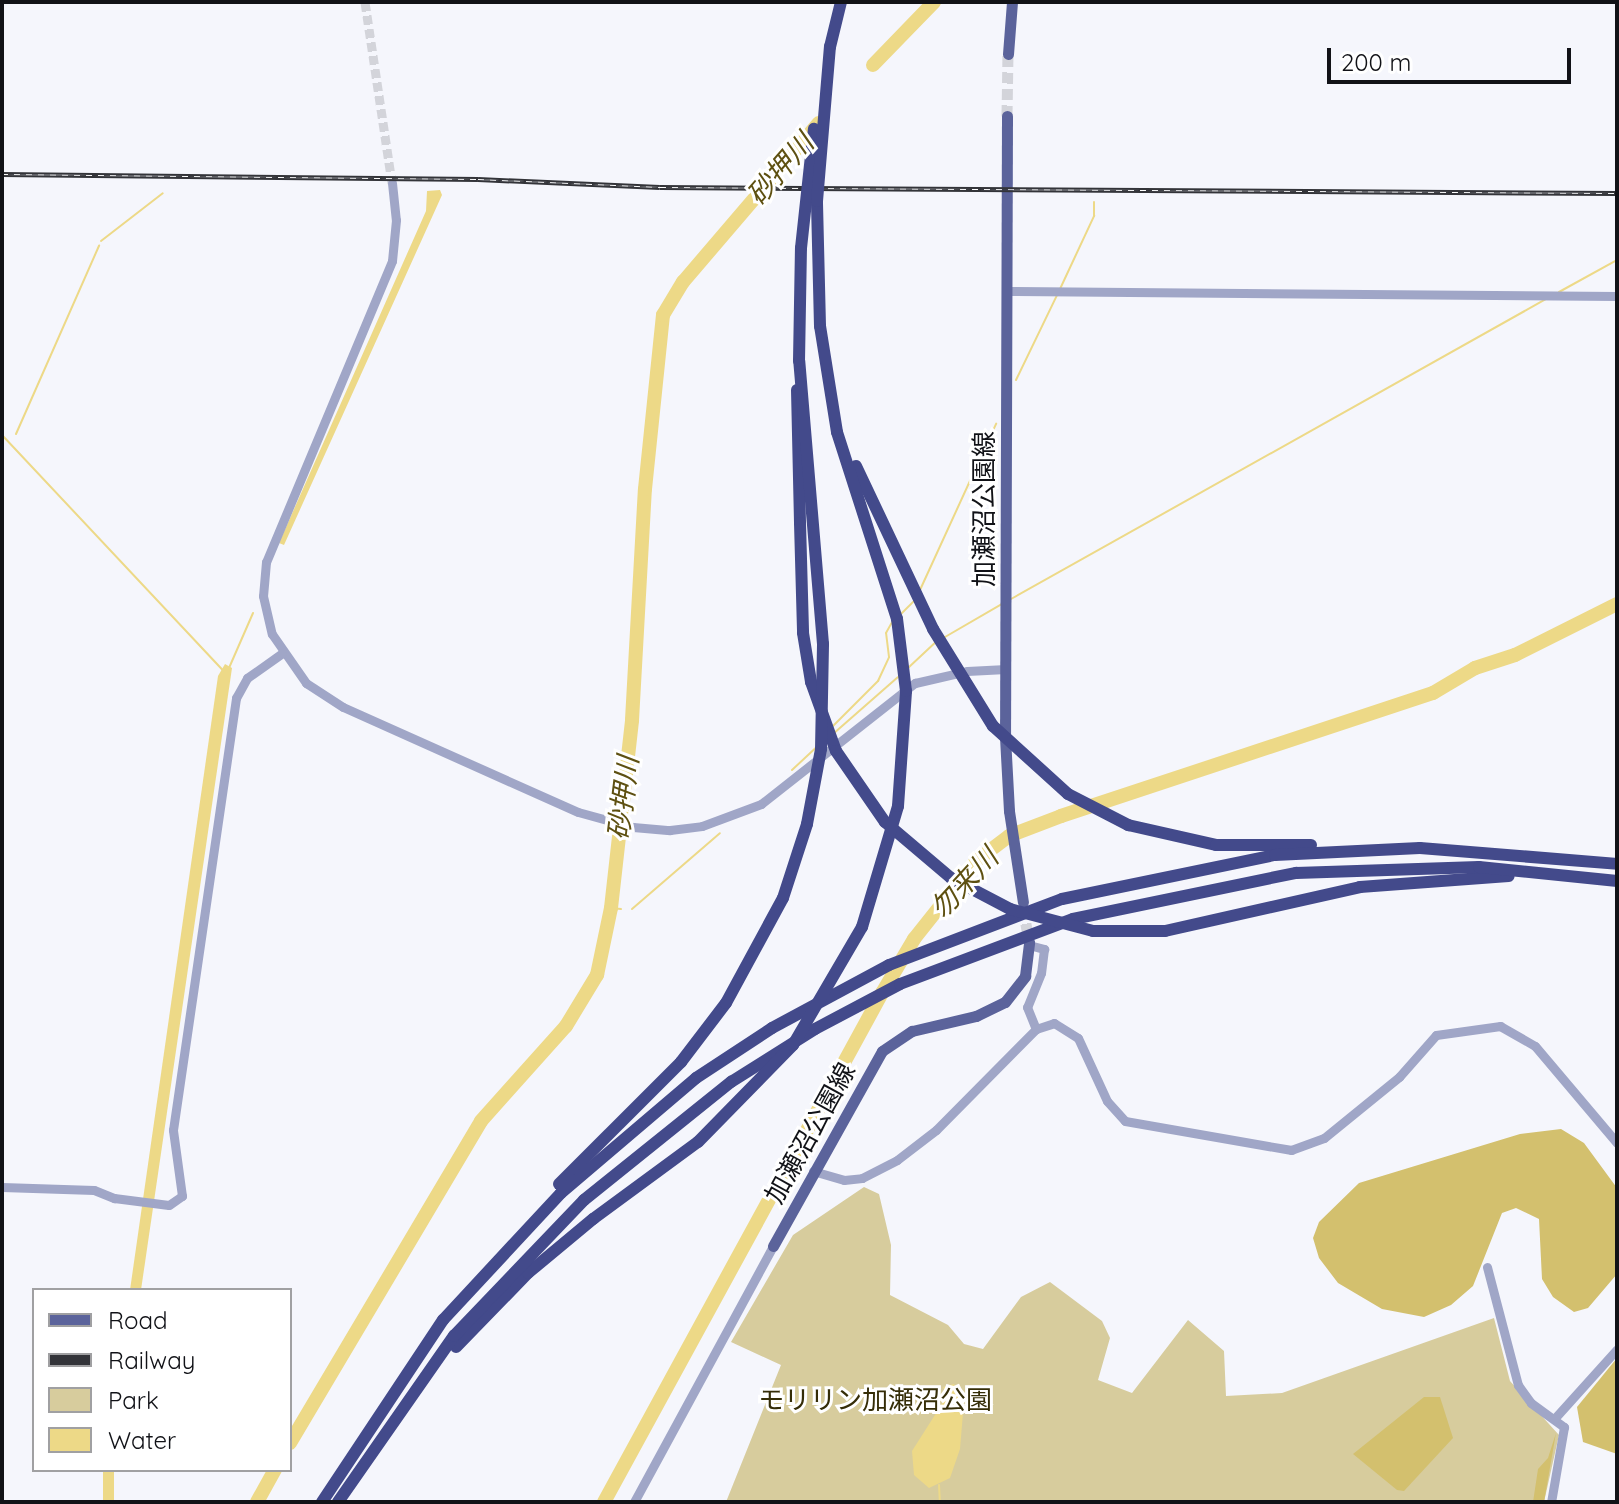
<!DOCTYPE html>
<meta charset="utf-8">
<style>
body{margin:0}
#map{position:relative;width:1619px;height:1504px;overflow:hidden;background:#f5f6fc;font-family:Quicksand,"Noto Sans JP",sans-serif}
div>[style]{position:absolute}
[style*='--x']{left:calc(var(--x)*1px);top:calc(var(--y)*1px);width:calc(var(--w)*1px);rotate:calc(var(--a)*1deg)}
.green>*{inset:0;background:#d7cc9d}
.forest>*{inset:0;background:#d3c06e}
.water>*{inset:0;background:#edd987;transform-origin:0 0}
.stream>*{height:2px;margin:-1px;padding:0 1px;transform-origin:1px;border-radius:1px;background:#edd987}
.river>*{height:14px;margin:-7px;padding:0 7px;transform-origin:7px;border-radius:7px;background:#edd987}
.minor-tunnel>*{height:9px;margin-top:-4.5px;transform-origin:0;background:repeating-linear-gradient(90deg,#d3d4da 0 9px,transparent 0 13.5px)}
.major-tunnel>*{height:11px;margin-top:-5.5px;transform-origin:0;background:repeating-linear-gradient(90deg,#d3d4da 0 11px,transparent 0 16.5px)}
.minor>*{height:9px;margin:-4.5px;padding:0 4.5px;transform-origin:4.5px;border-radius:4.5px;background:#a0a6c7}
.major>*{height:11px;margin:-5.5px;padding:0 5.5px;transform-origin:5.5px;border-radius:5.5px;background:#5b639b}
.highway>*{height:12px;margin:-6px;padding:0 6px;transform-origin:6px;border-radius:6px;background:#434a8b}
.rail>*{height:5px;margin-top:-2.5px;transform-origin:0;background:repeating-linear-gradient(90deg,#fff 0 6px,#333439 0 12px);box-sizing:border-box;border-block:2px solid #333439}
.highway-bridge>*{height:12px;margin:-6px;padding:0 6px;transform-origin:6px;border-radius:6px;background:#434a8b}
span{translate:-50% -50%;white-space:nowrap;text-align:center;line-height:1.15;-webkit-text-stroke:6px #fff;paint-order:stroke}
.street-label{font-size:26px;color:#111217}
.park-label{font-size:26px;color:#352d07}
.water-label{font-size:28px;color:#5e5011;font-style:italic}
.frame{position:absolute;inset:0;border:4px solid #111217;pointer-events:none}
.legend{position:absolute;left:32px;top:1288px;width:260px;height:184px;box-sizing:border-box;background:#fff;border:2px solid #a0a0a2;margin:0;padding:10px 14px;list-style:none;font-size:24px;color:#111217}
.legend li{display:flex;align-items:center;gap:16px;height:40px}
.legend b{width:40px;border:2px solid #a0a0a2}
.scale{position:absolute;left:1327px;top:48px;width:244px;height:36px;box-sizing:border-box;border:4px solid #111217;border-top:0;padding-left:10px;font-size:24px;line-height:28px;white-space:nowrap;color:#111217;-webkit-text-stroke:6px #fff;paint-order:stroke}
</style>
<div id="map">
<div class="green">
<div style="clip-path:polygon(864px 1187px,879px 1194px,891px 1245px,890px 1295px,948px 1325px,964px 1344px,983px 1349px,1021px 1297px,1050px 1282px,1102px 1321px,1110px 1338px,1098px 1380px,1132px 1393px,1188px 1320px,1224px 1351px,1226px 1396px,1282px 1393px,1494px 1318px,1510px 1381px,1559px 1435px,1544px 1502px,726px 1502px,781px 1365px,731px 1342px,793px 1235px)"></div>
</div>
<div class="forest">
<div style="clip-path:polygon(1561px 1129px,1584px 1143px,1617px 1188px,1617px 1274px,1588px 1308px,1574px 1312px,1553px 1297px,1542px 1279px,1539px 1219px,1516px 1208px,1502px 1213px,1473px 1286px,1451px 1305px,1424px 1317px,1382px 1309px,1338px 1283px,1319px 1258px,1313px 1238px,1319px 1222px,1359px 1183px,1520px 1134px)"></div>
<div style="clip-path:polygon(1617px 1358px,1617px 1454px,1583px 1442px,1577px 1407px)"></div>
<div style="clip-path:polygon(1424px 1397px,1440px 1397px,1453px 1438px,1404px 1491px,1397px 1490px,1353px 1454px)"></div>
<div style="clip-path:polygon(1556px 1433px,1544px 1502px,1533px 1502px,1538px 1469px,1548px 1458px)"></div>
</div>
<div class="water">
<div style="clip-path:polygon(440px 190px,442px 195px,284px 545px,279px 543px,426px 211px,427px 191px)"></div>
<div style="clip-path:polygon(225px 664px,232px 668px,141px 1290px,130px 1290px,218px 676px)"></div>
<div style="clip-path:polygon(954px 1384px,964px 1401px,960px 1449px,950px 1478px,929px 1488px,914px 1475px,912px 1451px,947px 1396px,943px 1387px)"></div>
<div style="left:103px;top:1470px;width:11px;height:32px"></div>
</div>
<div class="stream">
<div style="--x:101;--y:241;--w:78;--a:-37.7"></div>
<div style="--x:1060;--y:289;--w:81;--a:-65"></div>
<div style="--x:1094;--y:216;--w:14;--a:-90"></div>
<div style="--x:1559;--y:292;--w:66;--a:-28.9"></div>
<div style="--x:1016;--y:380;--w:94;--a:-64.2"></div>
<div style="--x:16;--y:434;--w:206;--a:-66.2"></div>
<div style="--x:2;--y:435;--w:323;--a:46.8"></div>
<div style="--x:920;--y:590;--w:183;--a:-65.4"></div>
<div style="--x:1011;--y:599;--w:613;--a:-29.28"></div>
<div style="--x:900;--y:615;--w:21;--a:-45"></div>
<div style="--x:945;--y:637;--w:66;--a:-30.1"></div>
<div style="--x:229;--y:668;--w:60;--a:-66.4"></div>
<div style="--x:908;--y:668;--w:38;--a:-43"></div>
<div style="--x:833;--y:726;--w:64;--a:-45"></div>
<div style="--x:878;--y:681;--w:26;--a:-65"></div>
<div style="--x:889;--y:657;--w:24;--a:-97"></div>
<div style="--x:886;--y:633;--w:13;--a:-61"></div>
<div style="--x:833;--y:734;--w:86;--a:-41.2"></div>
<div style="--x:792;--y:770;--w:33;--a:-43"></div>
<div style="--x:611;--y:908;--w:10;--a:6"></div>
<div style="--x:632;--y:909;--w:116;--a:-40.8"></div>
<div style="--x:939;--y:1485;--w:17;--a:87"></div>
</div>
<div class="river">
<div style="--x:873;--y:65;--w:88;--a:-45.9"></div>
<div style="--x:290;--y:1443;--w:374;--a:-59.3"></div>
<div style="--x:481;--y:1121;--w:127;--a:-48.2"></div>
<div style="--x:566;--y:1026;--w:60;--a:-58.7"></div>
<div style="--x:597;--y:975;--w:68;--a:-78.2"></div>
<div style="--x:611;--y:908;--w:189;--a:-83.6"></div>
<div style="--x:632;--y:720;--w:231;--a:-86.8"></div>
<div style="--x:645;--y:489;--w:175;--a:-84.1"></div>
<div style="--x:663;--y:315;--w:39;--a:-59"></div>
<div style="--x:683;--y:282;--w:209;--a:-49.5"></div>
<div style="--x:257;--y:1502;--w:37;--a:-61"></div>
<div style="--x:604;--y:1502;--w:580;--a:-61.36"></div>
<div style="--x:882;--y:993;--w:63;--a:-59.3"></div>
<div style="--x:914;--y:939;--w:100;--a:-51.5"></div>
<div style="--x:976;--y:861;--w:41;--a:-37.1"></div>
<div style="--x:1009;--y:836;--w:56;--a:-21"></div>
<div style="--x:1061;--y:816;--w:392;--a:-18.3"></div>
<div style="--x:1433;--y:693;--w:49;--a:-30.8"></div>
<div style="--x:1475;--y:668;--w:42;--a:-18"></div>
<div style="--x:1515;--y:655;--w:114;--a:-26.6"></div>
</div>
<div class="minor-tunnel">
<div style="--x:365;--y:2;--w:183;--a:81.5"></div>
</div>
<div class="major-tunnel">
<div style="--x:1007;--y:116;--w:62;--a:-89.1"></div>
<div style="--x:1023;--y:907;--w:36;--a:80"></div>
</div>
<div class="minor">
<div style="--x:392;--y:183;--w:37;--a:84"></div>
<div style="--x:396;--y:220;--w:41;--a:95.6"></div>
<div style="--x:392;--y:261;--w:326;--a:112.7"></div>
<div style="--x:266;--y:562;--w:34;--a:95"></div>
<div style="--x:263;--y:596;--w:39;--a:77"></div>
<div style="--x:272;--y:634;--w:60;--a:55.2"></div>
<div style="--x:306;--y:683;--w:44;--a:33"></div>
<div style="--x:343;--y:707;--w:257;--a:24.1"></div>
<div style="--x:578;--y:812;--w:57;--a:15.3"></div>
<div style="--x:633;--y:827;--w:37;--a:5"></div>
<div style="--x:670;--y:830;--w:32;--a:-7"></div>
<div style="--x:702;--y:826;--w:63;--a:-20.4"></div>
<div style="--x:761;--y:804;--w:196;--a:-38.2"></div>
<div style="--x:915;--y:683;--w:53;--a:-13"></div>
<div style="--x:967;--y:671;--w:39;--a:-3"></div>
<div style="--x:1007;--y:291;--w:610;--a:0.47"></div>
<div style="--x:1029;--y:945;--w:16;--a:15"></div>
<div style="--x:1044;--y:949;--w:24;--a:97"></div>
<div style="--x:1041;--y:973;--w:37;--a:112"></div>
<div style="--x:1027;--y:1007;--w:24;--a:68"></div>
<div style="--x:813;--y:1171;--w:32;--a:16"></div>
<div style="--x:844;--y:1180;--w:18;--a:-6"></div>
<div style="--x:862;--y:1178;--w:39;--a:-27"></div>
<div style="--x:897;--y:1160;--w:49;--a:-37.6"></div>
<div style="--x:936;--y:1130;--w:142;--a:-45.3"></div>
<div style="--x:1036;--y:1029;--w:19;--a:-18"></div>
<div style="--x:1054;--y:1023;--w:28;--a:32"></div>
<div style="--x:1078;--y:1038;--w:69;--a:65.3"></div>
<div style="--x:1107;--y:1101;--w:27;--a:48"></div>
<div style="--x:1125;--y:1121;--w:169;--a:9.9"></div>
<div style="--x:1291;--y:1150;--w:35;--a:-20"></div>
<div style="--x:1324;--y:1138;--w:97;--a:-39.1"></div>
<div style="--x:1399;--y:1077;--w:56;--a:-48.6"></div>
<div style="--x:1436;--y:1035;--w:65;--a:-8"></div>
<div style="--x:1500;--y:1026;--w:40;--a:29.7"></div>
<div style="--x:1535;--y:1046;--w:127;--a:49.8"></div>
<div style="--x:2;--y:1187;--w:92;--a:1.9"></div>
<div style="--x:94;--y:1190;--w:22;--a:22"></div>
<div style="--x:114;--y:1198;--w:55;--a:7.3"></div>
<div style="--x:169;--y:1205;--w:16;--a:-35"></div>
<div style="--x:182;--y:1196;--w:67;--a:-97.8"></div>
<div style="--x:173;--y:1130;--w:437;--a:-81.7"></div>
<div style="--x:236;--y:698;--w:23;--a:-61"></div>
<div style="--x:247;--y:678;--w:42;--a:-35.2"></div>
<div style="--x:1487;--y:1267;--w:122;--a:75.3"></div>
<div style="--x:1518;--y:1385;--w:22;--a:54"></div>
<div style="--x:1531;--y:1403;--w:41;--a:36"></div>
<div style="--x:1564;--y:1427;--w:76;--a:99.8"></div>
<div style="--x:1554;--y:1419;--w:94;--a:-48"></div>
<div style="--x:634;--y:1502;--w:291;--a:-61.5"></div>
</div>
<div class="major">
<div style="--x:1008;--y:54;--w:52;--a:-85.6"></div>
<div style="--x:1007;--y:116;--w:621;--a:90.18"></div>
<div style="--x:1005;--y:737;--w:74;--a:86.9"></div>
<div style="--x:1009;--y:811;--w:92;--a:81.3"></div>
<div style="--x:773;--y:1246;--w:223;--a:-60.8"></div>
<div style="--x:882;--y:1051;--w:36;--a:-34"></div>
<div style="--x:912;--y:1031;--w:66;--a:-13.2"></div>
<div style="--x:976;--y:1016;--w:32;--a:-26"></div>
<div style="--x:1005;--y:1002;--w:33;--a:-52"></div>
<div style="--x:1025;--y:976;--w:34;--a:-83"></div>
</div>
<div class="highway">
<div style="--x:830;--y:47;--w:46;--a:-76.3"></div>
<div style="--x:797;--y:390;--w:133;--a:88.7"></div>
<div style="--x:1128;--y:825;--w:90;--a:12.8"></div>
<div style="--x:1216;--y:845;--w:95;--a:0"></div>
<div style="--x:1165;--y:931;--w:200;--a:-12.7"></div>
<div style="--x:1360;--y:887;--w:149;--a:-4.2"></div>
<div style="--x:559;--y:1184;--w:173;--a:-45"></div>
<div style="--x:456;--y:1347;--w:103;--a:-45.8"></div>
<div style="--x:528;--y:1273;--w:85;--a:-39.7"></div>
<div style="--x:322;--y:1502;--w:219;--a:-56.4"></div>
<div style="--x:443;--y:1320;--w:173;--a:-47.1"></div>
<div style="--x:561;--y:1193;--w:177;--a:-40.4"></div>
<div style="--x:696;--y:1078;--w:91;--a:-33.3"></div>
<div style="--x:772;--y:1028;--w:133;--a:-28.3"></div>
<div style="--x:889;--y:965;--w:185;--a:-20.9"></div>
<div style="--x:1062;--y:899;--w:217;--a:-11.7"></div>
<div style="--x:1275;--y:855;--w:145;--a:-2.8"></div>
<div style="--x:1420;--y:848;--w:198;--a:4.6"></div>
<div style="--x:338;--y:1502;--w:203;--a:-55.1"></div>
<div style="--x:454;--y:1336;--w:188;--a:-46.3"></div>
<div style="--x:584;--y:1200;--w:189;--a:-38.8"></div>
<div style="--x:731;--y:1082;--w:99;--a:-32.2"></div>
<div style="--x:815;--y:1029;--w:96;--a:-27.9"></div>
<div style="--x:900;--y:984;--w:185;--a:-20.6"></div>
<div style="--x:1073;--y:919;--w:228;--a:-11.7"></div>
<div style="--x:1296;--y:873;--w:183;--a:-1.9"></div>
<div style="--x:1479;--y:867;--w:139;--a:5.8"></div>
</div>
<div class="rail">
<div style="--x:2;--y:174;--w:476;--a:0.6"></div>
<div style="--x:478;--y:179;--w:182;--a:2.5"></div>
<div style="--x:660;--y:187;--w:957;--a:0.36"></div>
</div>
<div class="highway-bridge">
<div style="--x:856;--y:466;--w:180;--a:64.7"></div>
<div style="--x:933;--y:629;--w:114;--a:58.3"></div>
<div style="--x:993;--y:726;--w:101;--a:42.2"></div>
<div style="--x:1068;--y:794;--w:68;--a:27.3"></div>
<div style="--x:800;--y:523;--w:110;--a:88.4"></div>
<div style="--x:803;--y:633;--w:50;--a:80.7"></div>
<div style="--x:811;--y:682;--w:73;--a:70.1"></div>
<div style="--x:836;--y:751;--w:86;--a:55.4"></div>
<div style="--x:885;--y:822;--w:87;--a:40.3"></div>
<div style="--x:951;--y:878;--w:67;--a:27.7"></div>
<div style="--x:1010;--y:909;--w:86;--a:14.8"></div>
<div style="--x:1093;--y:931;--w:72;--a:0"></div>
<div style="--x:681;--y:1062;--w:74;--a:-52.7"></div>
<div style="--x:726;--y:1003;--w:119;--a:-61.5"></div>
<div style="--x:783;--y:898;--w:78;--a:-72"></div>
<div style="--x:807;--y:824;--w:76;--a:-79.4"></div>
<div style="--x:821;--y:749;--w:105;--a:-88.9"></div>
<div style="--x:823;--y:644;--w:284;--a:-94.8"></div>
<div style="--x:799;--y:361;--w:113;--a:-89"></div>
<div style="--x:801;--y:248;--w:120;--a:-83.8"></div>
<div style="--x:593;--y:1219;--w:130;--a:-36.3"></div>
<div style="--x:698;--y:1142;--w:136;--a:-45.6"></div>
<div style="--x:793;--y:1045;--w:137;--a:-59.7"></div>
<div style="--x:862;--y:927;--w:126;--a:-73.4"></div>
<div style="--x:898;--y:806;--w:115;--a:-86"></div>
<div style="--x:906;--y:691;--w:73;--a:-97.1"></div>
<div style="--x:897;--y:619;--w:196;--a:-107.8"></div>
<div style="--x:837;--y:432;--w:107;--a:-99.1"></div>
<div style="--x:820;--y:326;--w:125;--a:-91.4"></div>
<div style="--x:817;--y:201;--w:155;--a:-85.2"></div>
</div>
<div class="street-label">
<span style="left:984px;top:509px;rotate:-90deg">加瀬沼公園線</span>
<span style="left:810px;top:1133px;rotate:-61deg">加瀬沼公園線</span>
</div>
<div class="park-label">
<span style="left:875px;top:1400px">モリリン加瀬沼公園</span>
</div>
<div class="water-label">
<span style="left:780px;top:169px;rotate:-49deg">砂押川</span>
<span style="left:623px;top:798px;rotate:-83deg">砂押川</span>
<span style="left:964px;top:883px;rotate:-47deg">勿来川</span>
</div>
<div class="frame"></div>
<ul class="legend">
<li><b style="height:10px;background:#5b639b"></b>Road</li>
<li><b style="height:10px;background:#333439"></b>Railway</li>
<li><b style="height:22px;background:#d7cc9d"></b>Park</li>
<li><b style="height:22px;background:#edd987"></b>Water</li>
</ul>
<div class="scale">200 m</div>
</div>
